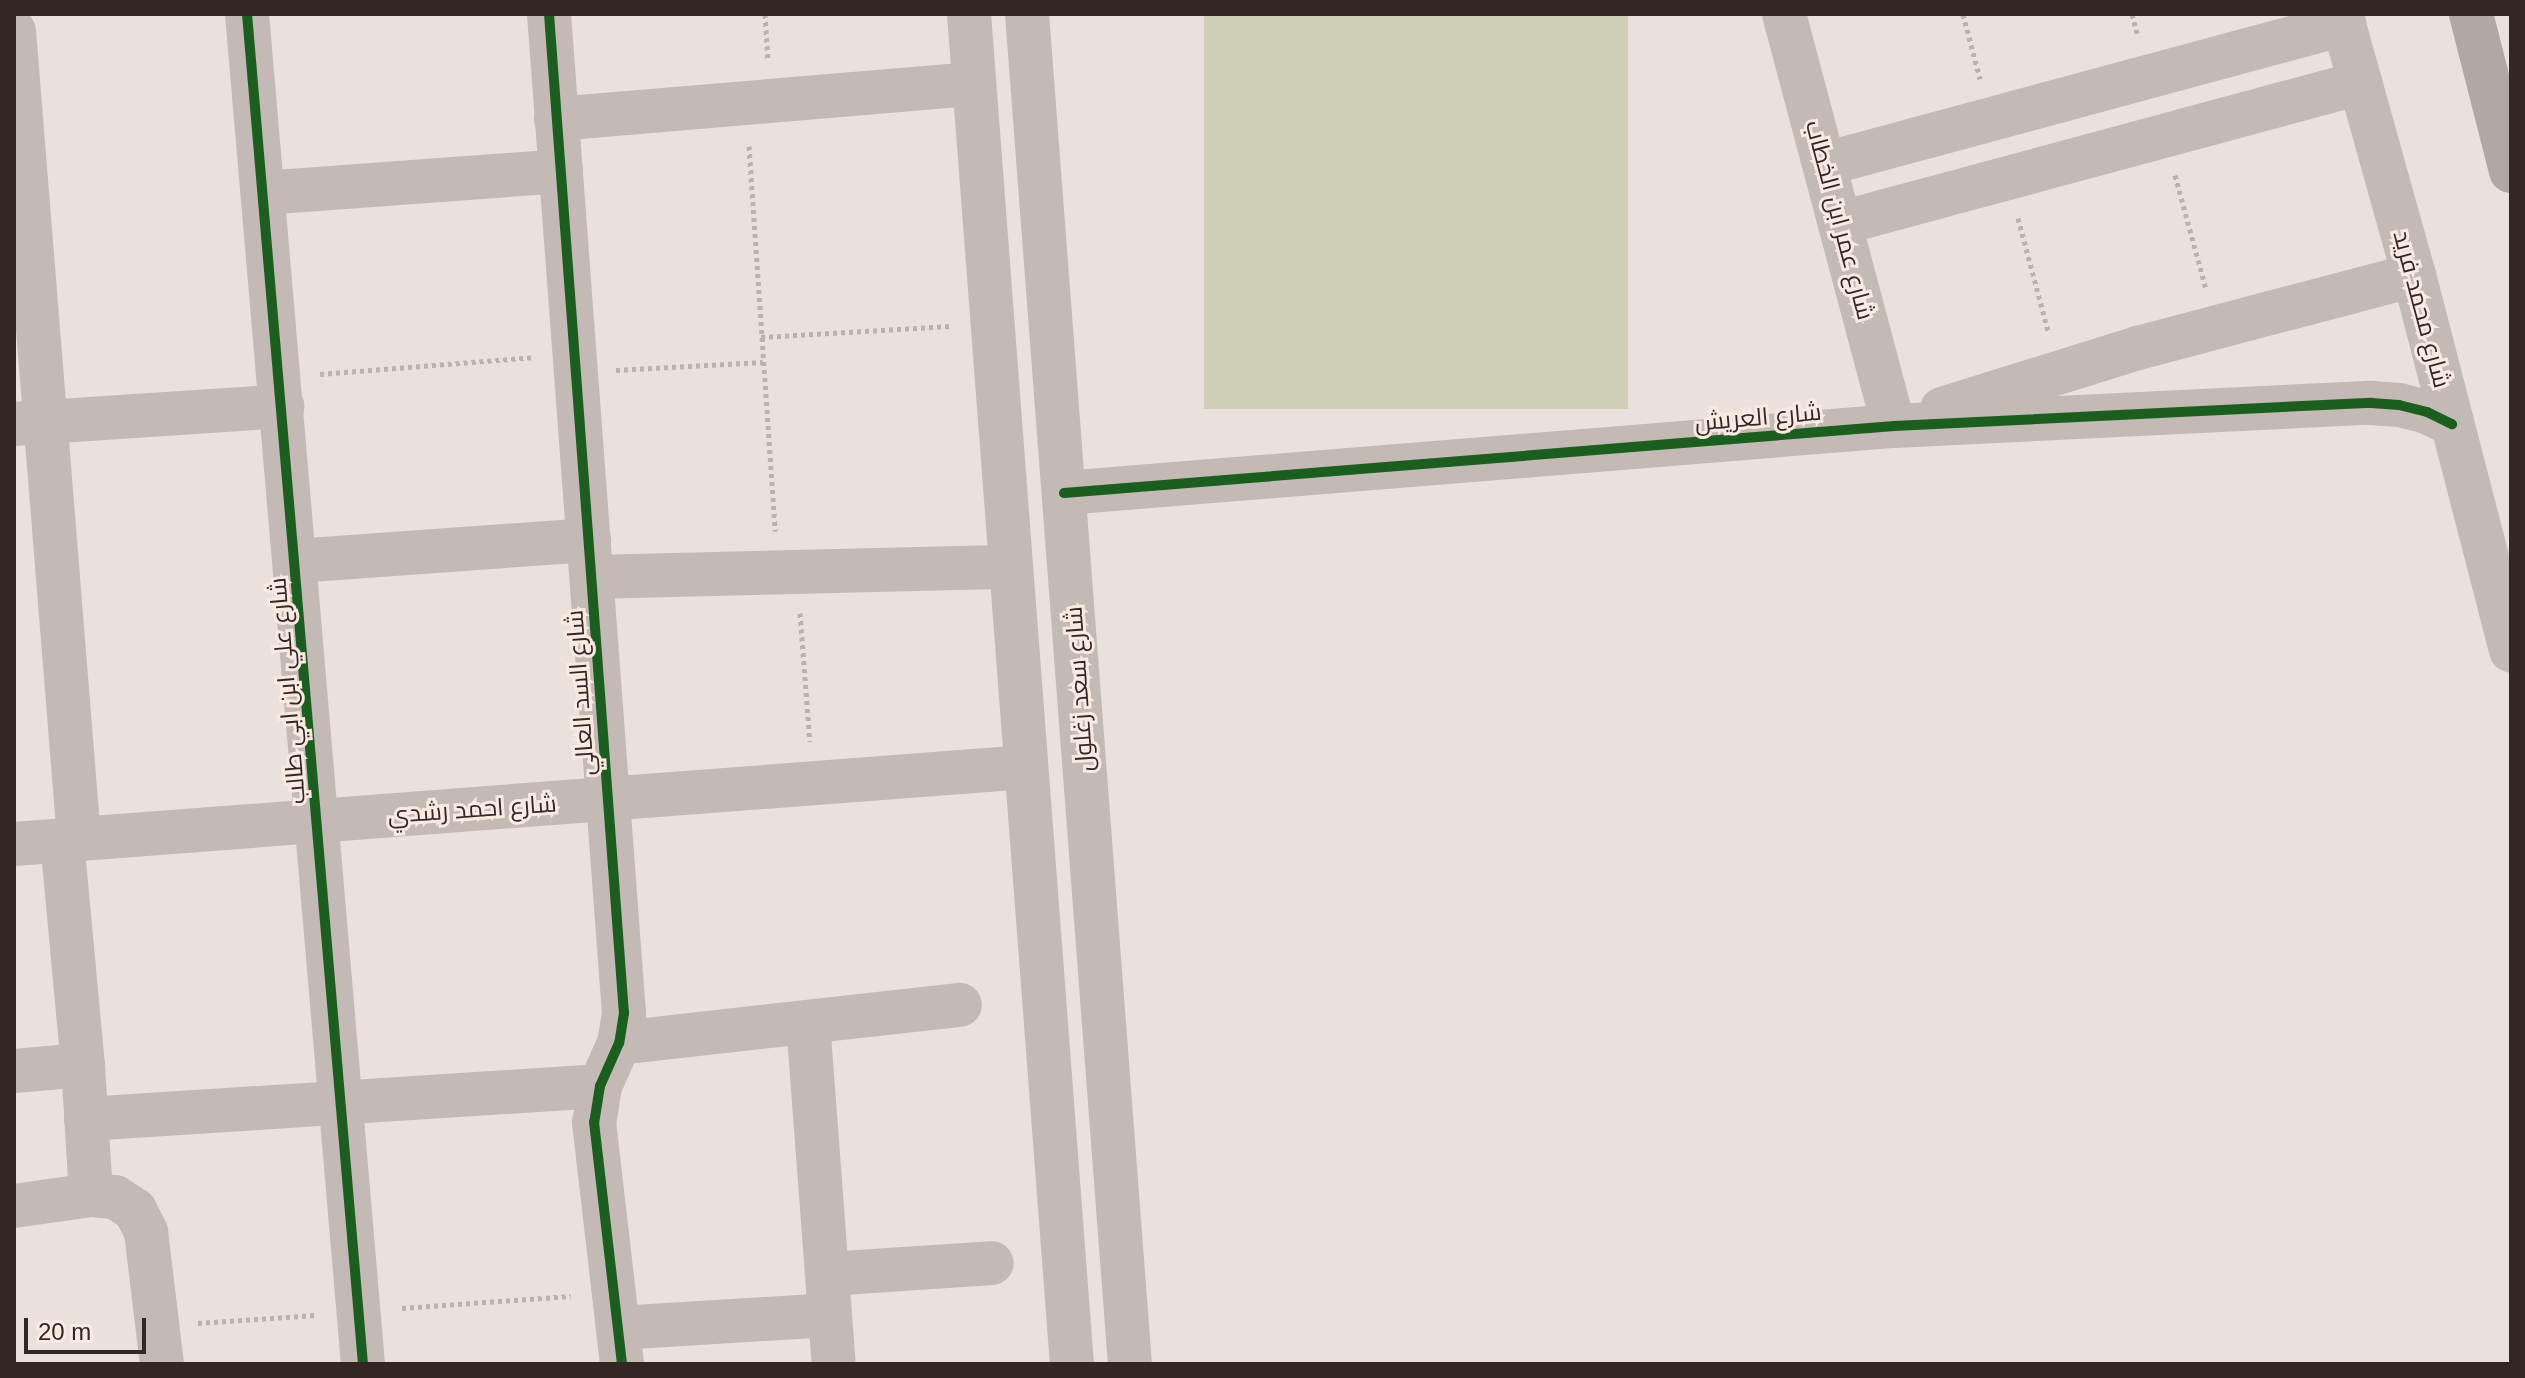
<!DOCTYPE html>
<meta charset="utf-8">
<style>
body{margin:0}
#map{position:relative;width:2525px;height:1378px;overflow:hidden;background:#ebe1dc;font-family:Helvetica,Cairo,sans-serif}
div>[style]{position:absolute}
[style*='--x']{left:calc(var(--x)*1px);top:calc(var(--y)*1px);width:calc(var(--w)*1px);rotate:calc(var(--a)*1deg)}
.green>*{inset:0;background:#cfceb6;transform-origin:0 0}
.path>*{height:5px;margin-top:-2.5px;transform-origin:0;background:repeating-linear-gradient(90deg,#bbb2ae 0 4px,transparent 0 8px)}
.minor>*{height:44px;margin:-22px;padding:0 22px;transform-origin:22px;border-radius:22px;background:#c3b9b5}
.major>*{height:44px;margin:-22px;padding:0 22px;transform-origin:22px;border-radius:22px;background:#b1a8a5}
.cycleway>*{height:10px;margin:-5px;padding:0 5px;transform-origin:5px;border-radius:5px;background:#1b5e20}
span{translate:-50% -50%;white-space:nowrap;text-align:center;line-height:1.15;-webkit-text-stroke:6px #f9eae1;paint-order:stroke}
.street-label{font-size:24px;color:#332624}
.frame{position:absolute;inset:0;border:16px solid #332624;pointer-events:none}
.scale{position:absolute;left:24px;top:1318px;width:122px;height:36px;box-sizing:border-box;border:4px solid #332624;border-top:0;padding-left:10px;font-size:24px;line-height:28px;white-space:nowrap;color:#332624;-webkit-text-stroke:6px #f9eae1;paint-order:stroke}
</style>
<div id="map">
<div class="green">
<div style="left:1204px;top:14px;width:424px;height:395px"></div>
</div>
<div class="path">
<div style="--x:765;--y:14;--w:47;--a:86.3"></div>
<div style="--x:1963;--y:14;--w:67;--a:75.3"></div>
<div style="--x:2132;--y:14;--w:24;--a:75"></div>
<div style="--x:749;--y:146;--w:386;--a:86.1"></div>
<div style="--x:2175;--y:175;--w:118;--a:74.8"></div>
<div style="--x:2018;--y:218;--w:117;--a:75.1"></div>
<div style="--x:761;--y:337;--w:190;--a:-3.3"></div>
<div style="--x:616;--y:370;--w:147;--a:-3.1"></div>
<div style="--x:320;--y:374;--w:215;--a:-4.5"></div>
<div style="--x:800;--y:613;--w:129;--a:85.6"></div>
<div style="--x:402;--y:1308;--w:169;--a:-4.1"></div>
<div style="--x:198;--y:1323;--w:118;--a:-3.9"></div>
</div>
<div class="minor">
<div style="--x:247;--y:14;--w:1355;--a:85.09"></div>
<div style="--x:549;--y:14;--w:1002;--a:85.71"></div>
<div style="--x:624;--y:1013;--w:30;--a:99"></div>
<div style="--x:619;--y:1043;--w:47;--a:113.8"></div>
<div style="--x:600;--y:1086;--w:36;--a:99"></div>
<div style="--x:594;--y:1122;--w:244;--a:83.4"></div>
<div style="--x:969;--y:14;--w:1354;--a:85.64"></div>
<div style="--x:1027;--y:14;--w:1354;--a:85.64"></div>
<div style="--x:1784;--y:14;--w:426;--a:75.1"></div>
<div style="--x:2341;--y:14;--w:271;--a:74.4"></div>
<div style="--x:2414;--y:275;--w:388;--a:75.5"></div>
<div style="--x:14;--y:31;--w:811;--a:85.4"></div>
<div style="--x:556;--y:119;--w:419;--a:-4.8"></div>
<div style="--x:1825;--y:164;--w:538;--a:-15.1"></div>
<div style="--x:263;--y:193;--w:299;--a:-4.2"></div>
<div style="--x:1841;--y:223;--w:538;--a:-15.1"></div>
<div style="--x:1942;--y:409;--w:205;--a:-17.3"></div>
<div style="--x:2138;--y:348;--w:285;--a:-14.8"></div>
<div style="--x:14;--y:424;--w:269;--a:-3.8"></div>
<div style="--x:1064;--y:493;--w:833;--a:-4.62"></div>
<div style="--x:1894;--y:426;--w:478;--a:-2.8"></div>
<div style="--x:2371;--y:403;--w:28;--a:4"></div>
<div style="--x:2399;--y:405;--w:29;--a:14"></div>
<div style="--x:2427;--y:412;--w:28;--a:26"></div>
<div style="--x:296;--y:561;--w:294;--a:-4.1"></div>
<div style="--x:592;--y:577;--w:419;--a:-1.4"></div>
<div style="--x:62;--y:840;--w:226;--a:84.7"></div>
<div style="--x:83;--y:1065;--w:130;--a:86.5"></div>
<div style="--x:14;--y:844;--w:1015;--a:-4.35"></div>
<div style="--x:808;--y:1022;--w:343;--a:85.7"></div>
<div style="--x:619;--y:1043;--w:343;--a:-6.4"></div>
<div style="--x:14;--y:1071;--w:69;--a:-5"></div>
<div style="--x:86;--y:1119;--w:515;--a:-3.67"></div>
<div style="--x:14;--y:1206;--w:78;--a:-8.1"></div>
<div style="--x:91;--y:1195;--w:24;--a:5"></div>
<div style="--x:115;--y:1197;--w:24;--a:33"></div>
<div style="--x:135;--y:1210;--w:25;--a:63"></div>
<div style="--x:146;--y:1232;--w:133;--a:83.1"></div>
<div style="--x:828;--y:1274;--w:164;--a:-3.8"></div>
<div style="--x:618;--y:1328;--w:212;--a:-3.5"></div>
</div>
<div class="major">
<div style="--x:2471;--y:14;--w:162;--a:75.7"></div>
</div>
<div class="cycleway">
<div style="--x:247;--y:14;--w:1355;--a:85.09"></div>
<div style="--x:549;--y:14;--w:1002;--a:85.71"></div>
<div style="--x:624;--y:1013;--w:30;--a:99"></div>
<div style="--x:619;--y:1043;--w:47;--a:113.8"></div>
<div style="--x:600;--y:1086;--w:36;--a:99"></div>
<div style="--x:594;--y:1122;--w:244;--a:83.4"></div>
<div style="--x:1064;--y:493;--w:833;--a:-4.62"></div>
<div style="--x:1894;--y:426;--w:478;--a:-2.8"></div>
<div style="--x:2371;--y:403;--w:28;--a:4"></div>
<div style="--x:2399;--y:405;--w:29;--a:14"></div>
<div style="--x:2427;--y:412;--w:28;--a:26"></div>
</div>
<div class="street-label">
<span style="left:1840px;top:220px;rotate:75deg">شارع عمر ابن الخطاب</span>
<span style="left:2422px;top:309px;rotate:75deg">شارع محمد فريد</span>
<span style="left:1758px;top:417px;rotate:-5deg">شارع العريش</span>
<span style="left:1079px;top:689px;rotate:-94deg">شارع سعد زغلول</span>
<span style="left:287px;top:691px;rotate:-95deg">شارع علي ابن ابي طالب</span>
<span style="left:580px;top:693px;rotate:-94deg">شارع السد العالي</span>
<span style="left:472px;top:809px;rotate:-4deg">شارع احمد رشدي</span>
</div>
<div class="frame"></div>
<div class="scale">20 m</div>
</div>
